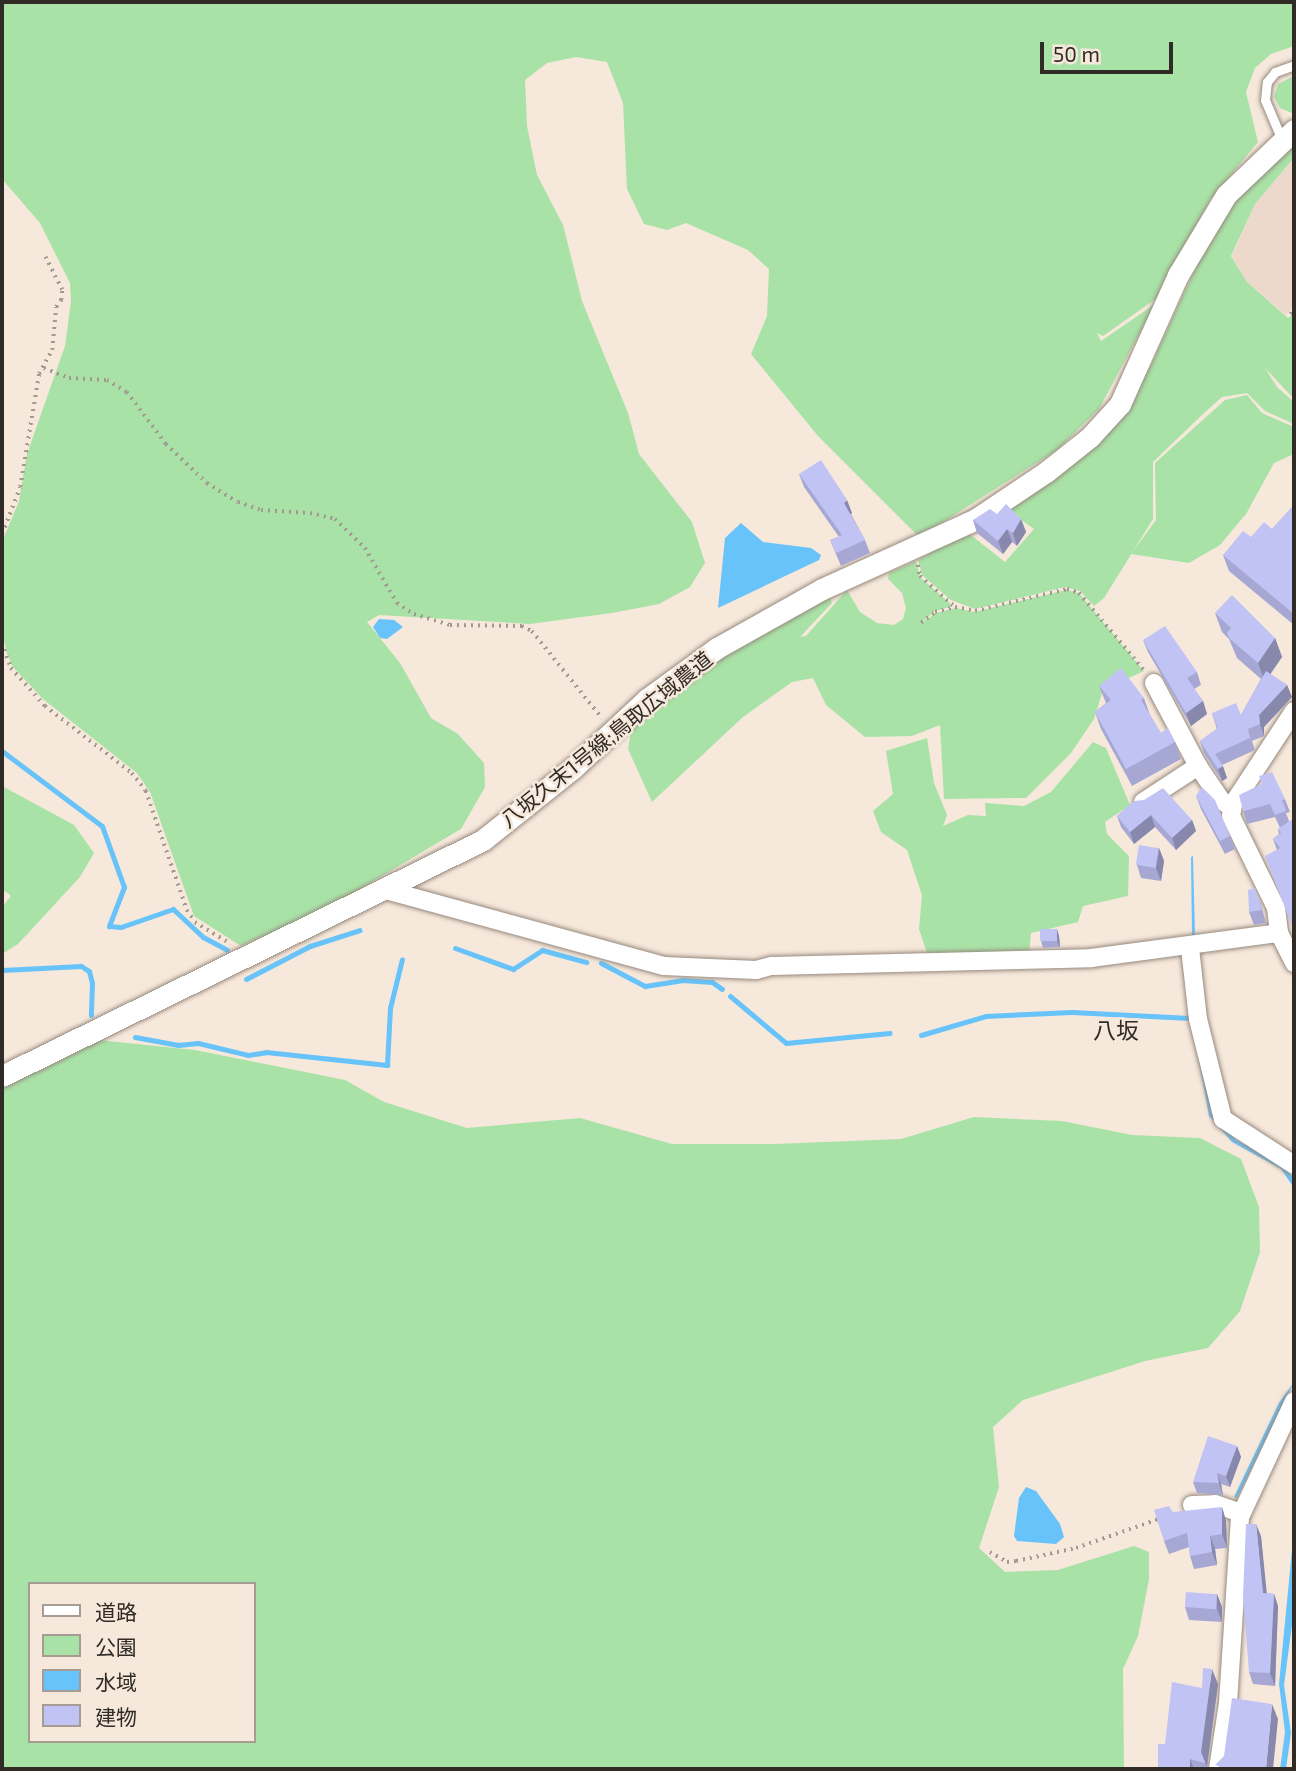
<!DOCTYPE html>
<meta charset="utf-8">
<style>
body{margin:0}
#map{position:relative;width:1296px;height:1771px;overflow:hidden;background:#f6e8db;font-family:"Exo 2","Noto Sans JP",sans-serif}
div>[style]{position:absolute}
[style*='--x']{left:calc(var(--x)*1px);top:calc(var(--y)*1px);width:calc(var(--w)*1px);rotate:calc(var(--a)*1deg)}
.education>*{inset:0;background:#edd9cb}
.green>*{inset:0;background:#a9e2a7}
.water>*{inset:0;background:#67c3f9}
.stream>*{height:5px;margin:-2.5px;padding:0 2.5px;transform-origin:2.5px;border-radius:2.5px;background:#67c3f9}
.path>*{height:3.5px;margin-top:-1.75px;transform-origin:0;background:repeating-linear-gradient(90deg,#a49990 0 2px,transparent 0 7px)}
.roads{filter:drop-shadow(0 0 2px #96897d) drop-shadow(0 0 2px #96897d)}
.service>*{height:9px;margin:-4.5px;padding:0 4.5px;transform-origin:4.5px;border-radius:4.5px;background:#fff}
.minor>*{height:18px;margin:-9px;padding:0 9px;transform-origin:9px;border-radius:9px;background:#fff}
.tertiary>*{height:21px;margin:-10.5px;padding:0 10.5px;transform-origin:10.5px;border-radius:10.5px;background:#fff}
.wall>*{inset:0;background:#a6a8d3}
.shaded-wall>*{inset:0;background:#8788ac}
.building>*{inset:0;background:#c1c3f5;transform-origin:0 0}
span{translate:-50% -50%;white-space:nowrap;text-align:center;line-height:1.15;-webkit-text-stroke:5px #f6e8db;paint-order:stroke}
.street-label{font-size:21px;color:#302b26}
.neighbourhood-label{font-size:23px;color:#302b26}
.frame{position:absolute;inset:0;border:4px solid #302b26;pointer-events:none}
.legend{position:absolute;left:28px;top:1582px;width:228px;height:161px;box-sizing:border-box;background:#f6e8db;border:2px solid #a79c93;margin:0;padding:9px 12px;list-style:none;font-size:21px;color:#302b26}
.legend li{display:flex;align-items:center;gap:14px;height:35px}
.legend b{width:35px;border:2px solid #a79c93}
.scale{position:absolute;left:1040px;top:42px;width:133px;height:32px;box-sizing:border-box;border:4px solid #302b26;border-top:0;padding-left:9px;font-size:21px;line-height:24px;white-space:nowrap;color:#302b26;-webkit-text-stroke:5px #f6e8db;paint-order:stroke}
</style>
<div id="map">
<div class="education">
<div style="clip-path:polygon(1294px 159px,1294px 306px,1286px 315px,1247px 282px,1232px 256px,1255px 204px)"></div>
</div>
<div class="green">
<div style="clip-path:polygon(2px 2px,1294px 2px,1294px 46px,1271px 54px,1255px 68px,1246px 92px,1258px 142px,1210px 200px,1157px 298px,1103px 336px,1097px 333px,1101px 341px,1155px 304px,1099px 409px,1057px 450px,919px 537px,818px 436px,751px 354px,767px 316px,769px 269px,748px 250px,686px 223px,667px 230px,644px 224px,627px 189px,623px 103px,607px 62px,576px 57px,547px 63px,525px 80px,527px 126px,537px 175px,563px 225px,582px 301px,628px 413px,639px 454px,692px 522px,705px 563px,690px 587px,659px 604px,612px 613px,530px 624px,379px 615px,367px 622px,400px 663px,431px 718px,458px 734px,484px 763px,485px 787px,461px 829px,333px 905px,241px 946px,194px 916px,150px 792px,137px 773px,43px 699px,13px 667px,7px 654px,2px 631px,2px 542px,19px 501px,27px 454px,65px 346px,71px 301px,70px 283px,40px 223px,2px 179px)"></div>
<div style="clip-path:polygon(1294px 76px,1294px 112px,1292px 113px,1280px 108px,1274px 97px,1278px 84px)"></div>
<div style="clip-path:polygon(1294px 145px,1294px 158px,1255px 204px,1231px 256px,1247px 282px,1288px 318px,1294px 313px,1294px 399px,1265px 368px,1277px 387px,1294px 402px,1294px 424px,1265px 411px,1247px 393px,1222px 397px,1204px 413px,1153px 462px,1153px 519px,1104px 598px,1094px 606px,1080px 591px,1065px 587px,975px 609px,951px 600px,922px 575px,918px 560px,967px 532px,1005px 562px,1034px 529px,1006px 509px,1096px 445px,1129px 403px,1152px 363px,1208px 241px,1231px 204px)"></div>
<div style="clip-path:polygon(1247px 395px,1262px 413px,1294px 427px,1294px 454px,1274px 463px,1246px 514px,1220px 545px,1189px 563px,1131px 554px,1156px 520px,1155px 463px,1225px 400px)"></div>
<div style="clip-path:polygon(916px 561px,920px 577px,953px 606px,935px 611px,920px 624px,936px 613px,956px 608px,974px 612px,1066px 590px,1079px 593px,1144px 671px,1103px 690px,1094px 719px,1071px 753px,1026px 798px,944px 799px,940px 725px,912px 736px,865px 737px,826px 705px,813px 678px,792px 682px,743px 717px,652px 802px,628px 749px,632px 727px,731px 648px,830px 598px,832px 603px,800px 637px,806px 636px,847px 590px,860px 612px,877px 623px,894px 625px,903px 619px,906px 608px,902px 593px,888px 579px,889px 573px)"></div>
<div style="clip-path:polygon(927px 738px,934px 783px,947px 815px,943px 826px,968px 815px,986px 816px,985px 803px,1024px 806px,1051px 792px,1093px 742px,1106px 748px,1130px 805px,1105px 822px,1107px 834px,1129px 856px,1128px 896px,1083px 906px,1078px 922px,1031px 933px,1029px 953px,928px 956px,919px 929px,922px 895px,907px 850px,881px 832px,873px 811px,893px 794px,886px 751px)"></div>
<div style="clip-path:polygon(2px 786px,74px 825px,94px 853px,80px 877px,18px 944px,2px 954px,2px 907px,11px 896px,5px 891px,2px 895px)"></div>
<div style="clip-path:polygon(evenodd,98px 1040px,195px 1050px,345px 1080px,384px 1102px,467px 1128px,580px 1118px,672px 1144px,774px 1144px,901px 1139px,974px 1117px,1062px 1121px,1132px 1135px,1200px 1138px,1241px 1159px,1259px 1207px,1260px 1252px,1240px 1311px,1208px 1348px,1145px 1361px,1023px 1400px,993px 1427px,999px 1487px,979px 1548px,1005px 1572px,1058px 1570px,1134px 1546px,1149px 1552px,1149px 1579px,1138px 1636px,1123px 1669px,1124px 1769px,2px 1769px,2px 1086px,98px 1040px,30px 1584px,254px 1584px,254px 1741px,30px 1741px,30px 1584px)"></div>
</div>
<div class="water">
<div style="clip-path:polygon(741px 523px,763px 542px,811px 548px,821px 555px,819px 560px,718px 608px,725px 538px)"></div>
<div style="clip-path:polygon(379px 619px,394px 620px,403px 627px,387px 639px,380px 638px,373px 627px)"></div>
<div style="clip-path:polygon(1193px 856px,1195px 935px,1192px 935px,1191px 857px)"></div>
<div style="clip-path:polygon(1181px 962px,1212px 1115px,1236px 1140px,1282px 1164px,1294px 1179px,1294px 1188px,1281px 1169px,1232px 1142px,1209px 1116px)"></div>
<div style="clip-path:polygon(1294px 1382px,1237px 1498px,1234px 1497px,1279px 1403px)"></div>
<div style="clip-path:polygon(1026px 1487px,1036px 1491px,1060px 1524px,1064px 1537px,1056px 1544px,1017px 1541px,1014px 1536px,1019px 1498px)"></div>
<div style="clip-path:polygon(1294px 1529px,1294px 1610px,1284px 1685px,1291px 1733px,1286px 1769px,1280px 1769px,1285px 1732px,1279px 1684px)"></div>
</div>
<div class="stream">
<div style="--x:2;--y:751;--w:125;--a:36.9"></div>
<div style="--x:102;--y:826;--w:65;--a:70.2"></div>
<div style="--x:124;--y:887;--w:42;--a:111"></div>
<div style="--x:109;--y:926;--w:12;--a:5"></div>
<div style="--x:121;--y:927;--w:55;--a:-19.1"></div>
<div style="--x:173;--y:909;--w:41;--a:43"></div>
<div style="--x:203;--y:937;--w:27;--a:28"></div>
<div style="--x:455;--y:948;--w:62;--a:19.9"></div>
<div style="--x:513;--y:969;--w:35;--a:-33"></div>
<div style="--x:542;--y:950;--w:46;--a:15.3"></div>
<div style="--x:601;--y:963;--w:50;--a:27.6"></div>
<div style="--x:645;--y:986;--w:37;--a:-9"></div>
<div style="--x:682;--y:980;--w:30;--a:4"></div>
<div style="--x:712;--y:982;--w:12;--a:35"></div>
<div style="--x:2;--y:970;--w:79;--a:-2.9"></div>
<div style="--x:81;--y:966;--w:9;--a:32"></div>
<div style="--x:89;--y:971;--w:12;--a:76"></div>
<div style="--x:92;--y:983;--w:32;--a:92"></div>
<div style="--x:246;--y:979;--w:72;--a:-27.3"></div>
<div style="--x:310;--y:946;--w:52;--a:-17.7"></div>
<div style="--x:730;--y:996;--w:73;--a:40"></div>
<div style="--x:786;--y:1043;--w:104;--a:-5.5"></div>
<div style="--x:921;--y:1035;--w:68;--a:-16.3"></div>
<div style="--x:986;--y:1016;--w:86;--a:-2.7"></div>
<div style="--x:1072;--y:1012;--w:118;--a:2.9"></div>
<div style="--x:135;--y:1037;--w:44;--a:10.5"></div>
<div style="--x:178;--y:1045;--w:20;--a:-6"></div>
<div style="--x:198;--y:1043;--w:51;--a:13.5"></div>
<div style="--x:248;--y:1055;--w:18;--a:-9"></div>
<div style="--x:266;--y:1052;--w:122;--a:6.1"></div>
<div style="--x:387;--y:1065;--w:57;--a:-87"></div>
<div style="--x:390;--y:1008;--w:50;--a:-76.2"></div>
</div>
<div class="path">
<div style="--x:1290;--y:314;--w:6;--a:-51"></div>
<div style="--x:44;--y:368;--w:27;--a:22"></div>
<div style="--x:69;--y:378;--w:38;--a:3"></div>
<div style="--x:107;--y:380;--w:23;--a:31"></div>
<div style="--x:127;--y:392;--w:65;--a:53.1"></div>
<div style="--x:166;--y:444;--w:57;--a:43.6"></div>
<div style="--x:207;--y:483;--w:36;--a:32"></div>
<div style="--x:238;--y:502;--w:24;--a:19"></div>
<div style="--x:261;--y:510;--w:49;--a:3.5"></div>
<div style="--x:310;--y:513;--w:26;--a:13"></div>
<div style="--x:335;--y:519;--w:42;--a:44"></div>
<div style="--x:365;--y:548;--w:64;--a:59.8"></div>
<div style="--x:397;--y:603;--w:20;--a:33"></div>
<div style="--x:414;--y:614;--w:38;--a:17"></div>
<div style="--x:450;--y:625;--w:72;--a:0.8"></div>
<div style="--x:522;--y:626;--w:11;--a:27"></div>
<div style="--x:532;--y:631;--w:112;--a:51.2"></div>
<div style="--x:2;--y:534;--w:50;--a:-69"></div>
<div style="--x:20;--y:487;--w:115;--a:-80.5"></div>
<div style="--x:39;--y:374;--w:27;--a:-62"></div>
<div style="--x:52;--y:350;--w:43;--a:-84.7"></div>
<div style="--x:56;--y:307;--w:9;--a:-54"></div>
<div style="--x:61;--y:300;--w:10;--a:-84"></div>
<div style="--x:62;--y:290;--w:37;--a:-117"></div>
<div style="--x:918;--y:565;--w:11;--a:80"></div>
<div style="--x:920;--y:576;--w:47;--a:41.5"></div>
<div style="--x:955;--y:607;--w:20;--a:11"></div>
<div style="--x:975;--y:611;--w:95;--a:-13.4"></div>
<div style="--x:1067;--y:589;--w:13;--a:18"></div>
<div style="--x:1079;--y:593;--w:101;--a:49.8"></div>
<div style="--x:921;--y:623;--w:18;--a:-38"></div>
<div style="--x:935;--y:612;--w:21;--a:-14"></div>
<div style="--x:2;--y:643;--w:27;--a:70"></div>
<div style="--x:11;--y:668;--w:51;--a:48.2"></div>
<div style="--x:45;--y:706;--w:110;--a:37.6"></div>
<div style="--x:132;--y:773;--w:23;--a:52"></div>
<div style="--x:146;--y:791;--w:126;--a:71"></div>
<div style="--x:187;--y:910;--w:14;--a:56"></div>
<div style="--x:195;--y:922;--w:42;--a:31.4"></div>
<div style="--x:990;--y:1552;--w:20;--a:30"></div>
<div style="--x:1007;--y:1562;--w:9;--a:-6"></div>
<div style="--x:1016;--y:1561;--w:61;--a:-12.2"></div>
<div style="--x:1076;--y:1548;--w:88;--a:-19.3"></div>
</div>
<div class="roads">
<div class="service">
<div style="--x:1282;--y:140;--w:43;--a:-113"></div>
<div style="--x:1265;--y:100;--w:18;--a:-84"></div>
<div style="--x:1267;--y:82;--w:13;--a:-51"></div>
<div style="--x:1275;--y:72;--w:20;--a:-20"></div>
</div>
<div class="minor">
<div style="--x:1154;--y:683;--w:94;--a:62.1"></div>
<div style="--x:1198;--y:766;--w:41;--a:55.9"></div>
<div style="--x:1221;--y:800;--w:14;--a:36"></div>
<div style="--x:1294;--y:711;--w:111;--a:123.3"></div>
<div style="--x:1233;--y:804;--w:12;--a:99"></div>
<div style="--x:1231;--y:816;--w:102;--a:63.9"></div>
<div style="--x:1276;--y:908;--w:25;--a:83"></div>
<div style="--x:1279;--y:933;--w:34;--a:63"></div>
<div style="--x:1143;--y:802;--w:66;--a:-33.2"></div>
<div style="--x:386;--y:890;--w:288;--a:15.3"></div>
<div style="--x:664;--y:966;--w:92;--a:2.5"></div>
<div style="--x:756;--y:970;--w:16;--a:-15"></div>
<div style="--x:771;--y:966;--w:320;--a:-1.4"></div>
<div style="--x:1091;--y:958;--w:190;--a:-7.6"></div>
<div style="--x:1190;--y:948;--w:71;--a:83.6"></div>
<div style="--x:1198;--y:1019;--w:103;--a:76"></div>
<div style="--x:1223;--y:1119;--w:85;--a:32.9"></div>
<div style="--x:1192;--y:1505;--w:23;--a:-2"></div>
<div style="--x:1215;--y:1504;--w:28;--a:19"></div>
<div style="--x:1218;--y:1769;--w:67;--a:-81.4"></div>
<div style="--x:1228;--y:1703;--w:186;--a:-86.3"></div>
<div style="--x:1240;--y:1517;--w:128;--a:-65"></div>
</div>
<div class="tertiary">
<div style="--x:2;--y:1076;--w:536;--a:-26.13"></div>
<div style="--x:483;--y:840;--w:114;--a:-38.6"></div>
<div style="--x:572;--y:769;--w:103;--a:-43"></div>
<div style="--x:647;--y:699;--w:87;--a:-36.1"></div>
<div style="--x:717;--y:648;--w:120;--a:-29.3"></div>
<div style="--x:822;--y:589;--w:169;--a:-24.4"></div>
<div style="--x:976;--y:519;--w:84;--a:-33.9"></div>
<div style="--x:1046;--y:472;--w:56;--a:-38.5"></div>
<div style="--x:1090;--y:437;--w:45;--a:-47.7"></div>
<div style="--x:1120;--y:404;--w:141;--a:-65.8"></div>
<div style="--x:1178;--y:275;--w:93;--a:-59"></div>
<div style="--x:1226;--y:195;--w:94;--a:-43.7"></div>
</div>
</div>
<div class="wall">
<div style="clip-path:polygon(799px 474px,852px 513px,851px 514px,865px 540px,870px 553px,841px 566px,830px 540px,839px 537px,804px 487px)"></div>
<div style="clip-path:polygon(1294px 505px,1294px 625px,1229px 571px,1223px 555px,1251px 537px,1272px 529px)"></div>
<div style="clip-path:polygon(997px 514px,1021px 519px,1026px 532px,1017px 546px,1012px 542px,1003px 554px,977px 533px,973px 520px)"></div>
<div style="clip-path:polygon(1215px 613px,1275px 638px,1282px 657px,1270px 674px,1287px 685px,1292px 697px,1264px 727px,1264px 736px,1252px 741px,1255px 750px,1222px 765px,1227px 778px,1222px 781px,1204px 753px,1200px 741px,1217px 729px,1212px 713px,1241px 715px,1261px 679px,1237px 658px,1229px 639px,1222px 632px)"></div>
<div style="clip-path:polygon(1143px 640px,1197px 672px,1201px 685px,1194px 689px,1203px 701px,1207px 714px,1191px 726px,1148px 652px)"></div>
<div style="clip-path:polygon(1099px 686px,1144px 698px,1150px 715px,1161px 733px,1175px 742px,1181px 759px,1132px 786px,1101px 729px,1095px 712px,1106px 703px)"></div>
<div style="clip-path:polygon(1196px 796px,1230px 836px,1235px 849px,1225px 854px,1201px 809px)"></div>
<div style="clip-path:polygon(1285px 799px,1290px 812px,1286px 813px,1289px 821px,1294px 932px,1277px 850px,1273px 839px,1279px 834px,1278px 829px,1280px 828px,1275px 817px,1247px 824px,1243px 811px)"></div>
<div style="clip-path:polygon(1134px 801px,1192px 820px,1196px 831px,1176px 850px,1155px 827px,1134px 844px,1121px 827px,1117px 816px)"></div>
<div style="clip-path:polygon(1159px 848px,1164px 861px,1161px 881px,1141px 878px,1137px 865px)"></div>
<div style="clip-path:polygon(1260px 901px,1266px 923px,1254px 925px,1249px 912px)"></div>
<div style="clip-path:polygon(1057px 929px,1059px 936px,1060px 947px,1043px 948px,1041px 941px)"></div>
<div style="clip-path:polygon(1237px 1446px,1241px 1457px,1230px 1487px,1221px 1484px,1223px 1495px,1197px 1493px,1193px 1482px)"></div>
<div style="clip-path:polygon(1173px 1512px,1226px 1520px,1227px 1548px,1215px 1549px,1217px 1565px,1194px 1569px,1190px 1556px,1189px 1547px,1169px 1554px,1164px 1541px)"></div>
<div style="clip-path:polygon(1261px 1536px,1266px 1593px,1274px 1594px,1278px 1606px,1275px 1686px,1253px 1684px,1249px 1672px)"></div>
<div style="clip-path:polygon(1217px 1594px,1222px 1607px,1222px 1622px,1189px 1620px,1185px 1607px)"></div>
<div style="clip-path:polygon(1218px 1684px,1207px 1767px,1208px 1769px,1158px 1769px,1165px 1744px,1202px 1688px)"></div>
</div>
<div class="shaded-wall">
<div style="clip-path:polygon(847px 500px,852px 513px,849px 516px,844px 503px)"></div>
<div style="clip-path:polygon(1021px 519px,1026px 532px,1017px 546px,1013px 533px)"></div>
<div style="clip-path:polygon(1007px 529px,1012px 542px,1003px 554px,998px 541px)"></div>
<div style="clip-path:polygon(1275px 638px,1282px 657px,1265px 682px,1258px 663px)"></div>
<div style="clip-path:polygon(1287px 685px,1292px 697px,1264px 727px,1264px 736px,1260px 724px,1259px 715px)"></div>
<div style="clip-path:polygon(1203px 701px,1207px 714px,1191px 726px,1186px 713px)"></div>
<div style="clip-path:polygon(1223px 766px,1227px 778px,1222px 781px,1218px 769px)"></div>
<div style="clip-path:polygon(1151px 815px,1155px 827px,1134px 844px,1130px 832px)"></div>
<div style="clip-path:polygon(1192px 820px,1196px 831px,1176px 850px,1172px 838px)"></div>
<div style="clip-path:polygon(1159px 848px,1164px 861px,1161px 881px,1156px 868px)"></div>
<div style="clip-path:polygon(1057px 929px,1059px 936px,1060px 947px,1057px 941px)"></div>
<div style="clip-path:polygon(1237px 1446px,1241px 1457px,1230px 1487px,1226px 1476px)"></div>
<div style="clip-path:polygon(1217px 1473px,1221px 1484px,1223px 1495px,1219px 1483px)"></div>
<div style="clip-path:polygon(1222px 1507px,1226px 1520px,1227px 1548px,1222px 1534px)"></div>
<div style="clip-path:polygon(1256px 1524px,1261px 1536px,1268px 1605px,1263px 1593px)"></div>
<div style="clip-path:polygon(1210px 1536px,1215px 1549px,1217px 1565px,1212px 1552px)"></div>
<div style="clip-path:polygon(1217px 1594px,1222px 1607px,1222px 1622px,1217px 1609px)"></div>
<div style="clip-path:polygon(1274px 1594px,1278px 1606px,1275px 1686px,1270px 1673px)"></div>
<div style="clip-path:polygon(1212px 1669px,1218px 1684px,1207px 1767px,1201px 1752px)"></div>
<div style="clip-path:polygon(1272px 1704px,1278px 1719px,1273px 1769px,1266px 1769px)"></div>
<div style="clip-path:polygon(1190px 1759px,1194px 1769px,1190px 1769px)"></div>
</div>
<div class="building">
<div style="clip-path:polygon(821px 460px,847px 500px,844px 503px,865px 540px,836px 553px,830px 540px,842px 535px,799px 474px)"></div>
<div style="clip-path:polygon(1006px 504px,1021px 519px,1013px 533px,1007px 529px,998px 541px,973px 520px,990px 509px,997px 514px)"></div>
<div style="clip-path:polygon(1294px 505px,1294px 614px,1223px 555px,1243px 531px,1251px 537px,1264px 522px,1272px 529px)"></div>
<div style="clip-path:polygon(1232px 595px,1275px 638px,1258px 663px,1230px 639px,1227px 633px,1231px 628px,1215px 613px)"></div>
<div style="clip-path:polygon(1165px 626px,1197px 672px,1187px 678px,1203px 701px,1186px 713px,1143px 640px)"></div>
<div style="clip-path:polygon(1121px 668px,1144px 698px,1141px 700px,1161px 733px,1168px 728px,1175px 742px,1126px 769px,1095px 712px,1111px 700px,1099px 686px)"></div>
<div style="clip-path:polygon(1266px 671px,1287px 685px,1259px 715px,1260px 724px,1248px 729px,1250px 738px,1215px 754px,1223px 766px,1218px 769px,1200px 741px,1218px 728px,1212px 713px,1236px 703px,1241px 715px)"></div>
<div style="clip-path:polygon(1272px 772px,1285px 799px,1282px 800px,1286px 811px,1275px 815px,1270px 804px,1243px 811px,1239px 795px,1262px 784px,1259px 776px)"></div>
<div style="clip-path:polygon(1202px 787px,1215px 800px,1230px 836px,1220px 841px,1196px 796px)"></div>
<div style="clip-path:polygon(1163px 788px,1192px 820px,1172px 838px,1151px 815px,1130px 832px,1117px 816px,1134px 801px,1144px 800px)"></div>
<div style="clip-path:polygon(1294px 818px,1294px 931px,1265px 856px,1280px 848px,1273px 839px,1281px 833px,1278px 829px)"></div>
<div style="left:1139px;top:845px;width:20px;height:20px;rotate:9deg"></div>
<div style="clip-path:polygon(1255px 888px,1262px 910px,1249px 912px,1248px 890px)"></div>
<div style="left:1057px;top:929px;width:12px;height:17px;rotate:90deg"></div>
<div style="clip-path:polygon(1208px 1436px,1237px 1446px,1226px 1476px,1217px 1473px,1219px 1483px,1193px 1482px)"></div>
<div style="clip-path:polygon(1169px 1506px,1173px 1512px,1222px 1507px,1222px 1534px,1210px 1536px,1212px 1552px,1190px 1556px,1187px 1533px,1164px 1541px,1154px 1510px)"></div>
<div style="clip-path:polygon(1246px 1524px,1256px 1524px,1263px 1593px,1274px 1594px,1270px 1673px,1249px 1672px,1243px 1596px)"></div>
<div style="left:1186px;top:1592px;width:31px;height:15px;rotate:4deg"></div>
<div style="clip-path:polygon(1203px 1668px,1212px 1669px,1201px 1752px,1205px 1763px,1190px 1759px,1190px 1769px,1158px 1769px,1158px 1744px,1165px 1744px,1172px 1682px,1202px 1688px)"></div>
<div style="clip-path:polygon(1232px 1698px,1272px 1704px,1266px 1769px,1219px 1769px,1219px 1766px,1215px 1765px,1224px 1756px)"></div>
</div>
<div class="street-label">
<span style="left:606px;top:739px;rotate:-39deg">八坂久末1号線;鳥取広域農道</span>
</div>
<div class="neighbourhood-label">
<span style="left:1116px;top:1030px">八坂</span>
</div>
<div class="frame"></div>
<ul class="legend">
<li><b style="height:9px;background:#fff"></b>道路</li>
<li><b style="height:19px;background:#a9e2a7"></b>公園</li>
<li><b style="height:19px;background:#67c3f9"></b>水域</li>
<li><b style="height:19px;background:#c1c3f5"></b>建物</li>
</ul>
<div class="scale">50 m</div>
</div>
